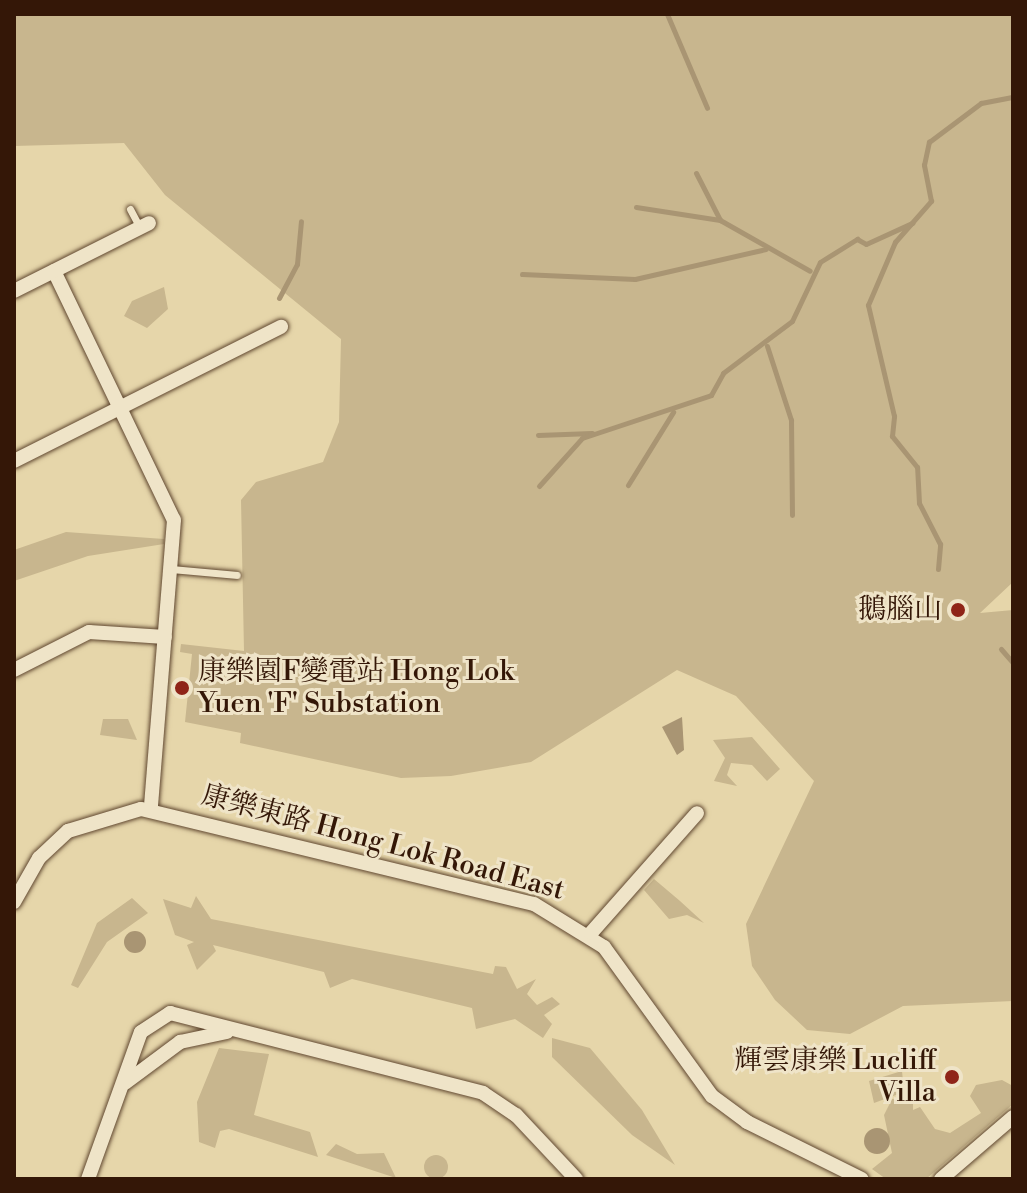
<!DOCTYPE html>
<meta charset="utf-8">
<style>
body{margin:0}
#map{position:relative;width:1027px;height:1193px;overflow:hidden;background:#e6d6aa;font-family:"Libre Bodoni","Noto Serif TC",serif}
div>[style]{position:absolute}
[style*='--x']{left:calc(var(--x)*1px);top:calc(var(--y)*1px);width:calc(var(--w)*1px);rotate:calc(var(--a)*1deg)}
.green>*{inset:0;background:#c8b68e}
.round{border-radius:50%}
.water>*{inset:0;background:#a99573}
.stream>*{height:5px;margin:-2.5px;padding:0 2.5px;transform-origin:2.5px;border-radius:2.5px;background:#a99573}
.roads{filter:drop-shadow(0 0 2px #604730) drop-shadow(0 0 2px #604730)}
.service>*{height:7px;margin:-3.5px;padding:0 3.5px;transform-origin:3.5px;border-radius:3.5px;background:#efe4c8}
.minor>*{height:14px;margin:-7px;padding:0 7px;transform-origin:7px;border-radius:7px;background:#efe4c8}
.dots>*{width:22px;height:22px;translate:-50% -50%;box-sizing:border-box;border:4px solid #efe4c8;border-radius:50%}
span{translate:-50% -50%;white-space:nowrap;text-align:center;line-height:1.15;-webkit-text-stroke:6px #efe4c8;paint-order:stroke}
.poi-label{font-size:28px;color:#341707}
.right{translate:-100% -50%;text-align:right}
.left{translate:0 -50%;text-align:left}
.street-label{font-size:28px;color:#341707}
.frame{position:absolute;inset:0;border:16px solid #341707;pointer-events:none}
</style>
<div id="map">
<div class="green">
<div style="clip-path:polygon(14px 14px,1013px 14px,1013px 582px,980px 613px,1013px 610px,1013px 1001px,903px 1006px,850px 1034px,807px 1030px,775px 1000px,752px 966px,746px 924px,814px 781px,736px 696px,677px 670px,531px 762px,451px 776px,401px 778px,240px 743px,241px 733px,185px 722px,192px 654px,180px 652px,181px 644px,244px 651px,241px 500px,256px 482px,323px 462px,339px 422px,341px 339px,165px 195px,124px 143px,14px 146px)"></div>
<div style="clip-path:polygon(164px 287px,168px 309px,147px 328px,124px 316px,132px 301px)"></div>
<div style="clip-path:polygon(66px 532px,164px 539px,164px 544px,88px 556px,14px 581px,14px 550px)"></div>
<div style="clip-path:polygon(103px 719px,128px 719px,137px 740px,100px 735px)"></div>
<div style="clip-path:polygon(752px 737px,780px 769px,767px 781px,752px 765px,731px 763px,727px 775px,737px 786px,714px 781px,725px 758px,713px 740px)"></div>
<div style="clip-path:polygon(654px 879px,680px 901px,704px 923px,687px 915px,669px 919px,644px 890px)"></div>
<div style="clip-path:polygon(196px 896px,211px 919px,493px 974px,495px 966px,506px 967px,517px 989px,536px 979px,527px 994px,537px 1005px,552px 997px,560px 1004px,544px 1015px,552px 1024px,543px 1038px,515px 1019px,476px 1029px,472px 1008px,352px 979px,330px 988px,324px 972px,213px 945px,216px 951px,197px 970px,187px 945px,194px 942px,175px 935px,163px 899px,191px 908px)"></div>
<div style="clip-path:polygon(132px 898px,148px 913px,107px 942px,78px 988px,71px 985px,97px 923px)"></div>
<div style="clip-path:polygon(552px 1038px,590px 1048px,642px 1110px,675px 1165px,632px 1135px,552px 1057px)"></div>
<div style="clip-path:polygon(219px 1048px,269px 1054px,254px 1115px,310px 1132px,318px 1157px,229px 1129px,220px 1131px,215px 1148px,199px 1142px,197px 1102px)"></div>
<div style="clip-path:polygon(902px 1071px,904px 1092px,874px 1103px,869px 1081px)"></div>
<div style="clip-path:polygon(1002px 1080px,1013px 1086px,1013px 1104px,926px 1179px,886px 1179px,872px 1169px,892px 1153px,884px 1115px,892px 1099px,913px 1098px,913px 1110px,920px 1107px,935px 1129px,950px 1133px,981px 1113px,970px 1096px,976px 1085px)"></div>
<div style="clip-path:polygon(336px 1144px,357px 1154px,384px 1153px,396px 1178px,326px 1155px)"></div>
<div class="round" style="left:424px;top:1155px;width:24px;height:24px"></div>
</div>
<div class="water">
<div style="clip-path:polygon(682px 717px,684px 750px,677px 755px,662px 727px)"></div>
<div class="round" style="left:124px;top:931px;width:22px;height:22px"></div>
<div class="round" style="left:864px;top:1128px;width:26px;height:26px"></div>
</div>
<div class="stream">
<div style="--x:667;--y:14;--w:102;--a:66.9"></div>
<div style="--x:696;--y:173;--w:53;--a:62.9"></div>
<div style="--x:636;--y:207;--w:85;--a:8.8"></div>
<div style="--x:720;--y:220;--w:103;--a:29.5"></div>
<div style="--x:522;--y:274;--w:113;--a:2.5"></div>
<div style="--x:635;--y:279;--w:134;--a:-12.9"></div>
<div style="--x:279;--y:298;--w:38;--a:-62"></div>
<div style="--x:297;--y:264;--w:43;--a:-84.7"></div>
<div style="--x:767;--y:346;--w:78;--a:72"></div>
<div style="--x:791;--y:420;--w:95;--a:89.4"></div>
<div style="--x:538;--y:435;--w:54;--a:-2.1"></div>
<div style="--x:628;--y:485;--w:86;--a:-58.3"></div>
<div style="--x:539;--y:486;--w:64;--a:-48.1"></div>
<div style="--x:582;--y:438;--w:136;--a:-18.4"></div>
<div style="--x:711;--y:395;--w:25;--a:-61"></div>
<div style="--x:723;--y:373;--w:86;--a:-37"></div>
<div style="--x:792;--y:321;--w:65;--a:-64.6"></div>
<div style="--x:820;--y:262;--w:44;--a:-31.9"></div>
<div style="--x:857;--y:239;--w:10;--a:29"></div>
<div style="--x:866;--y:244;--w:51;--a:-24.5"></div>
<div style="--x:938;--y:569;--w:25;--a:-85"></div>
<div style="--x:940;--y:544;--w:46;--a:-117.1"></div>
<div style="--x:919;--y:503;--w:36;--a:-93"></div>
<div style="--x:917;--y:467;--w:40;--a:-129"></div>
<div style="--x:892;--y:436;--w:20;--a:-84"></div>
<div style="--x:894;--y:416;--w:114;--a:-103.2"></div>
<div style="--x:868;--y:305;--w:69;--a:-66.8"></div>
<div style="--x:895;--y:242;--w:55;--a:-48.7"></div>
<div style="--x:931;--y:201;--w:37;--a:-101"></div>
<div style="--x:924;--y:165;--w:24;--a:-78"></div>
<div style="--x:929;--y:142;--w:65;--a:-36.9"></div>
<div style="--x:981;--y:103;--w:33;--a:-11"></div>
<div style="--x:1001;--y:649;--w:18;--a:49"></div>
</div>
<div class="roads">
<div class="service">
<div style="--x:130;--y:209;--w:21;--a:62"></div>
<div style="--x:172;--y:569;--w:65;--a:5.3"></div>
</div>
<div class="minor">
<div style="--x:54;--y:271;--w:276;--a:64.3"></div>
<div style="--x:174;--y:520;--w:290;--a:94.6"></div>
<div style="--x:14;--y:291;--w:151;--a:-26.7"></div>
<div style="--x:14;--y:461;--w:299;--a:-26.7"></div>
<div style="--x:14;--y:670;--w:84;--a:-26.9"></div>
<div style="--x:89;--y:632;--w:76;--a:3.8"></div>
<div style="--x:14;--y:902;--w:51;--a:-60.4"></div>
<div style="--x:39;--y:858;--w:40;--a:-43"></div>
<div style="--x:68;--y:831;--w:76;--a:-16.8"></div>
<div style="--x:141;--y:809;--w:404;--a:13.6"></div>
<div style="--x:534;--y:904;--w:82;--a:31.6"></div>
<div style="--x:604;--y:947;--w:184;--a:54.1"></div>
<div style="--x:712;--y:1096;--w:44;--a:36.6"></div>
<div style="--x:747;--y:1122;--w:128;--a:26.4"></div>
<div style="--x:591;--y:933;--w:160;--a:-48.5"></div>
<div style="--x:125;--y:1083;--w:69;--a:-36.7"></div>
<div style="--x:180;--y:1042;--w:48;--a:-12"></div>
<div style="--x:88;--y:1179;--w:156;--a:-70.2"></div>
<div style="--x:141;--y:1032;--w:35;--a:-33"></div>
<div style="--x:170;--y:1013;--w:323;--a:14.3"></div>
<div style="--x:483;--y:1093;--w:40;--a:34"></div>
<div style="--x:516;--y:1115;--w:88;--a:46.8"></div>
<div style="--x:941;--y:1179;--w:95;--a:-40.7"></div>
</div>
</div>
<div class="dots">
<div style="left:958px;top:610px;background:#8f2418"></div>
<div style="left:182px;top:688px;background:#8f2418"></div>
<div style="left:952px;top:1077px;background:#8f2418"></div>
</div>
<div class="poi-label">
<span class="right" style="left:942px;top:610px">鵝腦山</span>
<span class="left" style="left:198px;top:688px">康樂園F變電站 Hong Lok<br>Yuen 'F' Substation</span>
<span class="right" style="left:936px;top:1077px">輝雲康樂 Lucliff<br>Villa</span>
</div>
<div class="street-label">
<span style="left:383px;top:843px;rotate:15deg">康樂東路 Hong Lok Road East</span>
</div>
<div class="frame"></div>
</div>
